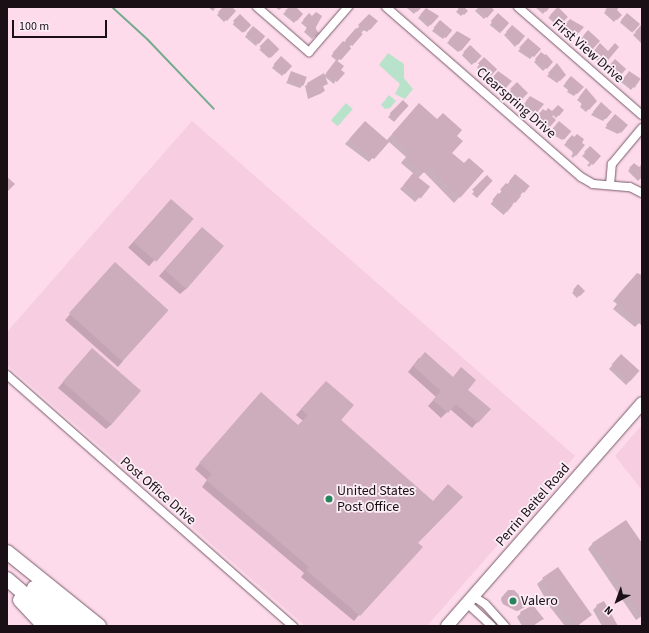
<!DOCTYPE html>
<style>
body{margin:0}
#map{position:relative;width:649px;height:633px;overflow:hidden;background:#fddbeb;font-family:"Source Sans 3",sans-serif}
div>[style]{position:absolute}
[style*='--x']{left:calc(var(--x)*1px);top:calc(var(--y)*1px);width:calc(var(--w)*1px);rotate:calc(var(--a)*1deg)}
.built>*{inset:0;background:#f6cde1}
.green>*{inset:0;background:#b8e3ca;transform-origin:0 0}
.shadow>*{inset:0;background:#0003;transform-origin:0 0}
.stream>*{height:2px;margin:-1px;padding:0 1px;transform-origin:1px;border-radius:1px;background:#75ab8e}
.building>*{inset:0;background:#cdacbc;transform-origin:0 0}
.roads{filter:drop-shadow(0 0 1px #785b69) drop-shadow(0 0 1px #785b69)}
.minor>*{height:8px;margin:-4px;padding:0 4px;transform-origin:4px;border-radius:4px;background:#fff}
.primary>*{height:12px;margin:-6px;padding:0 6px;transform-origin:6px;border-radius:6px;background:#fff}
.motorway>*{height:14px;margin:-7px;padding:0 7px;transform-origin:7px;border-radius:7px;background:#fff}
.dots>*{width:11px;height:11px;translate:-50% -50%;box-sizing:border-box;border:2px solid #fceef5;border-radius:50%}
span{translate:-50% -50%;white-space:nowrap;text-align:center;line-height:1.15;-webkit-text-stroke:3.5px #fceef5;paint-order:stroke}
.street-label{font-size:14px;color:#1a0f15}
.poi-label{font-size:14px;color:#1a0f15}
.left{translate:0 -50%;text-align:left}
.frame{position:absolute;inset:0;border:8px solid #1a0f15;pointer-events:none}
.north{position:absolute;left:597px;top:581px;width:40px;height:40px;-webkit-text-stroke:3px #fceef5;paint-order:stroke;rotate:221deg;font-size:11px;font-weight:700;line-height:16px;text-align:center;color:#1a0f15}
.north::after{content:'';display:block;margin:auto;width:14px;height:18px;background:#1a0f15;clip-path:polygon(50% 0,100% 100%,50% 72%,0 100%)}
.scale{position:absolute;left:12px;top:20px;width:95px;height:18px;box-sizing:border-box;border:2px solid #1a0f15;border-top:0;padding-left:5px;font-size:12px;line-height:14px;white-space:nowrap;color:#1a0f15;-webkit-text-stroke:3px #fceef5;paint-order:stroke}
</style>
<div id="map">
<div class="built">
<div style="clip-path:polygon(192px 121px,575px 456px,427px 626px,305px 626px,7px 365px,7px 332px)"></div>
<div style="clip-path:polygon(642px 425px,642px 490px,615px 456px)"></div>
</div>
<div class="green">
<div style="clip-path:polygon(388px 53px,404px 64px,404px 78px,413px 89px,405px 99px,395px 94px,400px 84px,379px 65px)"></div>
<div style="clip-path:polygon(389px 95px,396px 101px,390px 108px,385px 109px,381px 105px)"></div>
<div style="left:346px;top:103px;width:9px;height:23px;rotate:41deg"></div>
</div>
<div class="shadow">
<div style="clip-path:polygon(208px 7px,216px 7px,213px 11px)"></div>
<div style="clip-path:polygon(224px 7px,230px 7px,235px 11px,224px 22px,217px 15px)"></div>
<div style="clip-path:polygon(275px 7px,283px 7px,279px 10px)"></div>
<div style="clip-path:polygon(290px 7px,294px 7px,302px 14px,294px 23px,283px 14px)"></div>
<div style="clip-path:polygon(406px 7px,420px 7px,414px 14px)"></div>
<div style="clip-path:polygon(460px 7px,466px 11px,461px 16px,456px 12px)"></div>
<div style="clip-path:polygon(479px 7px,490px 7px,493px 10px,484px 19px,475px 11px)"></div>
<div style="clip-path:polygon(535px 7px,549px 7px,543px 14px)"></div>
<div style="clip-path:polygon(609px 7px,618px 7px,615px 10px,620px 15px,614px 22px,604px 13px)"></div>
<div style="left:557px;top:8px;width:13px;height:13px;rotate:42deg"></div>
<div style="clip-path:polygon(426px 9px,438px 17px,428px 27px,418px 18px)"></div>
<div style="clip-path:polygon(309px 14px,318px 33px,312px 39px,304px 32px,307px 28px,301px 23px)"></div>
<div style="left:627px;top:14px;width:16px;height:11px;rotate:40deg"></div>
<div style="clip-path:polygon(370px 15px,376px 21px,367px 32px,364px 30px,361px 33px,337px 62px,340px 70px,334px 84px,324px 76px,337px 61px,331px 56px)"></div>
<div style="left:498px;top:15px;width:13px;height:13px;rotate:39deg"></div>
<div style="left:240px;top:16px;width:13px;height:11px;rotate:42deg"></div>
<div style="clip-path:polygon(567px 23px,582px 28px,574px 37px,561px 30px)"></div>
<div style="clip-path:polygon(438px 24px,445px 37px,443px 39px,432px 31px)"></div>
<div style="clip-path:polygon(642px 26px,642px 44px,633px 35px)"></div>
<div style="clip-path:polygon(510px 29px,524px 36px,515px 47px,504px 35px)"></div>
<div style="clip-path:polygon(250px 30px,258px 43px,256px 46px,245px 37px)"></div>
<div style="clip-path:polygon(588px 31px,599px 41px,587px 53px,583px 49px,587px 45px,581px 39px)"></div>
<div style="clip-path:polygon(454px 35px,461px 50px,458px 52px,447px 43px)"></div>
<div style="left:268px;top:40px;width:13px;height:13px;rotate:42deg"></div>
<div style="clip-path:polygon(528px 40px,539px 49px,530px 59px,518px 51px)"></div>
<div style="clip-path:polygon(600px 45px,608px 52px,618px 47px,600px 68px,597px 65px,599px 62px,591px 55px)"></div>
<div style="left:471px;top:46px;width:14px;height:13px;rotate:45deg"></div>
<div style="clip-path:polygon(541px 54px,552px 62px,543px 71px,534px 62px)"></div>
<div style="left:484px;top:59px;width:16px;height:11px;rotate:40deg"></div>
<div style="clip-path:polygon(278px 60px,291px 66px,282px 76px,272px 68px)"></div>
<div style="left:615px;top:60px;width:13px;height:11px;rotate:42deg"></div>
<div style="clip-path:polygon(557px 65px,565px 75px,557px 83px,547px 76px)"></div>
<div style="clip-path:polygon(499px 72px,511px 81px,502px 91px,490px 81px)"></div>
<div style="clip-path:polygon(292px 73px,303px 85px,300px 88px,286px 83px)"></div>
<div style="clip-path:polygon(626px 75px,640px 79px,631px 90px,621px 82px)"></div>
<div style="clip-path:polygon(571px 77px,582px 87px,574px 96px,567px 92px,568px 90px,563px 86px)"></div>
<div style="clip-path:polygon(327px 83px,322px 87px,324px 90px,322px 93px,308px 99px,305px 86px,308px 84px)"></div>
<div style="clip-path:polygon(517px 84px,527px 93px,516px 104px,513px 101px,516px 99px,509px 92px)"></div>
<div style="clip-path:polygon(584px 92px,595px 101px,586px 112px,580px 107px,582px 104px,577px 100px)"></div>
<div style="clip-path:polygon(530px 97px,542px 104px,531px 117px,524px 104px)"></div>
<div style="clip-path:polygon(400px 104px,408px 106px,394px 122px,388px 117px)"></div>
<div style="clip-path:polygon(598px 106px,611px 112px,603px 121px,591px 115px)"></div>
<div style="clip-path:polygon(414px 110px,455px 136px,451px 153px,464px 164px,483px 171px,454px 203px,424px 172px,418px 178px,428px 188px,415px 202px,400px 189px,414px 174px,401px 163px,406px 157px,388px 141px,369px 162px,345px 144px,359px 128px,386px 141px)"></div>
<div style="clip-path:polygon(543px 110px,546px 112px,562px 111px,556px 118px,553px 115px,551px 117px,555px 120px,544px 132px,541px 130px,544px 127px,535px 119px)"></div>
<div style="clip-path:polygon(613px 118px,620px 132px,618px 134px,605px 128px)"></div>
<div style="clip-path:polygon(557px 125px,570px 132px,562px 140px,550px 133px)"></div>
<div style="clip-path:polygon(572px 136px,584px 145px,573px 158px,571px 156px,574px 153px,564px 145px)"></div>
<div style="clip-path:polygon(590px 148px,599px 156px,589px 167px,587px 165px,590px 163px,582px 156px)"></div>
<div style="clip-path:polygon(634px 164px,639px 168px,642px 165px,642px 177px,638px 181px,628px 171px)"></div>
<div style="left:515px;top:175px;width:17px;height:38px;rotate:40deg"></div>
<div style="clip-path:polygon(484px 179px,492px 181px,477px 198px,472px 194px)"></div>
<div style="left:171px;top:200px;width:28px;height:64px;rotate:42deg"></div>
<div style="clip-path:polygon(197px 233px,186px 289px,180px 294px,159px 276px)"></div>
<div style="clip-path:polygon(110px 269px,123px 361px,118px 367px,65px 320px)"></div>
<div style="clip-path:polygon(642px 276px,642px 326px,639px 323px,635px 327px,613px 309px,617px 304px,613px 301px,631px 280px)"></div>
<div style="clip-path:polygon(578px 286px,584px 291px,577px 298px,572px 293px)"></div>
<div style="clip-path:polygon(87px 355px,112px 424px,106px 429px,58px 388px)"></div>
<div style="clip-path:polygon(419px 358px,467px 390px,489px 409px,472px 428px,450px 409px,441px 418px,428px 406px,436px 397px,408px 372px)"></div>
<div style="clip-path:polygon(617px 360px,630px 381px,626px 385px,609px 369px)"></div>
<div style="clip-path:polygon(321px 387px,416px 543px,354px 621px,301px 577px,304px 573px,202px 487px,207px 480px,195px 469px,255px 399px,298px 426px,303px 421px,296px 415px)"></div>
<div style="clip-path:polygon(593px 543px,642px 545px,642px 616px,636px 620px,588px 549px)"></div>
<div style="clip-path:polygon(543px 579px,591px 615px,577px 626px,565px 626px,550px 607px,537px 584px)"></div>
<div style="clip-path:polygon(508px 591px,524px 607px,516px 611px,503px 604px,501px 600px)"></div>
<div style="clip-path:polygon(597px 606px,617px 626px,602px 626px,593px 610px)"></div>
<div style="clip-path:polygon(521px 613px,543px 619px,533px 626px,522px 626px,517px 617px)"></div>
</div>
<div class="stream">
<div style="--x:112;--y:7;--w:49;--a:42.5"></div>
<div style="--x:148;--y:40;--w:95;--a:46.3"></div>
</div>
<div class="building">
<div style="clip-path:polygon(223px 7px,232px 7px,236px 11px,227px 21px,218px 12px)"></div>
<div style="clip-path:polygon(289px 7px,296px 7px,303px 14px,297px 21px,285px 11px)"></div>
<div style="clip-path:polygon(411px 7px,422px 7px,417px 12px)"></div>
<div style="clip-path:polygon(459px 7px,464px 7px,468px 11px,464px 15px,458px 9px)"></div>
<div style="clip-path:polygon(478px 7px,491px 7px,494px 10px,487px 18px)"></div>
<div style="clip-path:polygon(541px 7px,550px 7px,546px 12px)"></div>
<div style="left:558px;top:7px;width:14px;height:11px;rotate:45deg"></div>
<div style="clip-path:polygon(608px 7px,619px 7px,617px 10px,622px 15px,617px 20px,605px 10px)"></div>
<div style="clip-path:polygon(426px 8px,439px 16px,431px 25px,420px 15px)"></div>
<div style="clip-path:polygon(316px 12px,322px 16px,315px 29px,319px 33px,315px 37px,306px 29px,309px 25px,303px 20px,309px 13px,312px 16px)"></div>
<div style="left:498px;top:13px;width:15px;height:11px;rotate:42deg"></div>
<div style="left:627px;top:13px;width:17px;height:9px;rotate:40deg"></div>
<div style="left:240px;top:14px;width:16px;height:10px;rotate:45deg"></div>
<div style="clip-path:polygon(369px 14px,378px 21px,370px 30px,367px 28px,365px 31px,358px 25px)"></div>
<div style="clip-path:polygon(570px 19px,584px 27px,577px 35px,563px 27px)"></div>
<div style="left:440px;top:20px;width:16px;height:10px;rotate:40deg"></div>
<div style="clip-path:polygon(642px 24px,642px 39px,635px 32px)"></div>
<div style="clip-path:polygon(512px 25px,525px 36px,518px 45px,506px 32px)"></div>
<div style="left:253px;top:26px;width:16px;height:10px;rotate:40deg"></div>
<div style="left:356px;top:28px;width:9px;height:16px;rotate:41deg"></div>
<div style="clip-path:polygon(588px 30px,600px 41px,591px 51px,585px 46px,589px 42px,583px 36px)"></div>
<div style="clip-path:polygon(457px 31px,471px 39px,461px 51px,449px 40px)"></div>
<div style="left:268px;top:38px;width:16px;height:12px;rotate:45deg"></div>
<div style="clip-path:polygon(528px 38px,541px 49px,534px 57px,519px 48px)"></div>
<div style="left:343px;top:41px;width:11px;height:16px;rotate:41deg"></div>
<div style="clip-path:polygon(600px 43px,608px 51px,615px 43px,619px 47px,603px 66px,599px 62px,601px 59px,593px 52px)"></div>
<div style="left:470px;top:45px;width:16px;height:10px;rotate:43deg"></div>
<div style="clip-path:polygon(541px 52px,545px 55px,546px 54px,553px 62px,547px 69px,535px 59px)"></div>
<div style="left:281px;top:56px;width:15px;height:11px;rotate:42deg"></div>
<div style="left:484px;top:57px;width:18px;height:9px;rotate:43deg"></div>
<div style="left:615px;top:59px;width:15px;height:9px;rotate:42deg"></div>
<div style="clip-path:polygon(336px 60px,344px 66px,341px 70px,345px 73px,337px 82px,326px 73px)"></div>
<div style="clip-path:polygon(557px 63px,566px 75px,560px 81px,548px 73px)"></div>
<div style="left:291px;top:71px;width:17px;height:9px;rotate:21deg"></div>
<div style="clip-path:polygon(498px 71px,512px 81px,505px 89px,492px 78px)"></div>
<div style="left:629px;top:71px;width:14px;height:11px;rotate:34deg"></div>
<div style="clip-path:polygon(324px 73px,328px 84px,323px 86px,325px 91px,311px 97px,307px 83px)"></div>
<div style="clip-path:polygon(571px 76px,584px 87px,577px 94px,568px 89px,570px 87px,565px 83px)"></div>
<div style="clip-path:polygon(517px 82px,528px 93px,519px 102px,515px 98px,517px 96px,510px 89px)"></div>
<div style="clip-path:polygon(586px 88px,597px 101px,589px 110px,581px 104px,584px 101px,579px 97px)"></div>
<div style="clip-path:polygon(530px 96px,544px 104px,535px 115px,526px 101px)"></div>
<div style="left:403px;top:100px;width:8px;height:19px;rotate:45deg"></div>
<div style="clip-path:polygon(601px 102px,612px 112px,606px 119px,593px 112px)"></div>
<div style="clip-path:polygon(419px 103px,437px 119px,443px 113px,462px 130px,457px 136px,463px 141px,452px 153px,464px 163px,469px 158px,484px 171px,460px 198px,430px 167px,424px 173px,406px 157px,411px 151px,392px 134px)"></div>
<div style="clip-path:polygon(558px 105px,564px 110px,559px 116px,556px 113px,552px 116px,556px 120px,547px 130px,543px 127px,545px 124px,537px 116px,543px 109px,546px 111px,548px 108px,552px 111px)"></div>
<div style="clip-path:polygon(615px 114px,628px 125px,621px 133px,606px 125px)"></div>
<div style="left:365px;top:121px;width:32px;height:23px;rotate:41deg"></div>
<div style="left:559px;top:121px;width:16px;height:11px;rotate:40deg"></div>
<div style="clip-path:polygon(577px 134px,584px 139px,582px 143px,585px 145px,576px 156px,572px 153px,575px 150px,566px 142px,572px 135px,574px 137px)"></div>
<div style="clip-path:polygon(590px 146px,601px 156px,593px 165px,589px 162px,591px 160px,584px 152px)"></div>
<div style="clip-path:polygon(634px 163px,639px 167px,642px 164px,642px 180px,629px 168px)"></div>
<div style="left:413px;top:173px;width:22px;height:15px;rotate:39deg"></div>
<div style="left:515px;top:174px;width:19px;height:9px;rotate:39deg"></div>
<div style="left:487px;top:175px;width:8px;height:21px;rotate:45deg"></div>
<div style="clip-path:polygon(7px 177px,15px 184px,7px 192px)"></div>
<div style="left:506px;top:183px;width:20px;height:9px;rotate:41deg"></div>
<div style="left:498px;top:193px;width:19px;height:9px;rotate:39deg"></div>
<div style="left:171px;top:199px;width:30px;height:57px;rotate:41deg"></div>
<div style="left:202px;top:227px;width:29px;height:57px;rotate:41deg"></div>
<div style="left:115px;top:262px;width:72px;height:69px;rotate:42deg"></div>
<div style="clip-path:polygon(637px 273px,642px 275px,641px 322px,618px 303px,622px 298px,618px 295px)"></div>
<div style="clip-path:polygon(578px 284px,585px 291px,580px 296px,573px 290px)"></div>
<div style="left:92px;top:348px;width:65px;height:45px;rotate:41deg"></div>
<div style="clip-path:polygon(425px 352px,453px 377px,461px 367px,476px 380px,468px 390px,491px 409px,478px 423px,456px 404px,448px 413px,433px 400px,441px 391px,413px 366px)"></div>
<div style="left:621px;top:354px;width:25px;height:14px;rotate:42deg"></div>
<div style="clip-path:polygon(326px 381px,354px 405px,341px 420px,433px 501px,448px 484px,463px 497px,418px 543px,423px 547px,360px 616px,306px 570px,309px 567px,206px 480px,212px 474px,199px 463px,261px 392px,298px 425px,308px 415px,301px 409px)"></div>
<div style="clip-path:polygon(626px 520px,642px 543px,642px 616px,592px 543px)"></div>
<div style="clip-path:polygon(558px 567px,592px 615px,577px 626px,549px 593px,552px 592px,542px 578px)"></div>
<div style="clip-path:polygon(508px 590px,514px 590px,519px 595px,526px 606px,518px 611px,503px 604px,501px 598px)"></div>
<div style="clip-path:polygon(604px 601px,618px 626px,608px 626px,596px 605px)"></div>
<div style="clip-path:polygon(533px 605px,544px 619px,528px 626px,520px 612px)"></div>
</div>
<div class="roads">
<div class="minor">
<div style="--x:257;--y:7;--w:69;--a:40.9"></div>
<div style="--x:309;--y:52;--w:60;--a:-49.1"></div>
<div style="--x:386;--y:7;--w:259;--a:41.1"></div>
<div style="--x:581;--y:177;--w:14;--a:30"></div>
<div style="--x:593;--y:184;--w:37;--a:5"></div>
<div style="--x:630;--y:187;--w:13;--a:27"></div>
<div style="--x:518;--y:7;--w:164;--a:41.1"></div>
<div style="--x:610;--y:185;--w:21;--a:-85"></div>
<div style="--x:612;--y:164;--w:47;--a:-50.2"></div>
<div style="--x:7;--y:375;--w:381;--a:41.3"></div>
<div style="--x:473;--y:596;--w:14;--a:34"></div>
<div style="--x:485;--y:604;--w:30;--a:48"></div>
<div style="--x:467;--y:603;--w:34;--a:43"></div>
</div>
<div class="primary">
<div style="--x:447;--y:626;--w:296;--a:-48.8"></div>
</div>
<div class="motorway">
<div style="--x:7;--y:552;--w:118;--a:38.8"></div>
<div style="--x:7;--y:579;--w:72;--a:40.5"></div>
<div style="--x:34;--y:588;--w:60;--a:39.6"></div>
<div style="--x:20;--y:600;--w:35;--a:47"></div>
</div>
</div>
<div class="dots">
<div style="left:329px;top:499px;background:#27845c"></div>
<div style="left:513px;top:601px;background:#27845c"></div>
</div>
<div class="street-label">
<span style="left:588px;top:51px;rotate:41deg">First View Drive</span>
<span style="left:516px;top:103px;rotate:41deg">Clearspring Drive</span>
<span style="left:158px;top:491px;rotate:41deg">Post Office Drive</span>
<span style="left:533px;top:505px;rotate:-49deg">Perrin Beitel Road</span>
</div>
<div class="poi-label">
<span class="left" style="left:337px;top:499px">United States<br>Post Office</span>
<span class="left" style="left:521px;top:601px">Valero</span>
</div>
<div class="frame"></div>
<div class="north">N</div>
<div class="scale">100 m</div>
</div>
